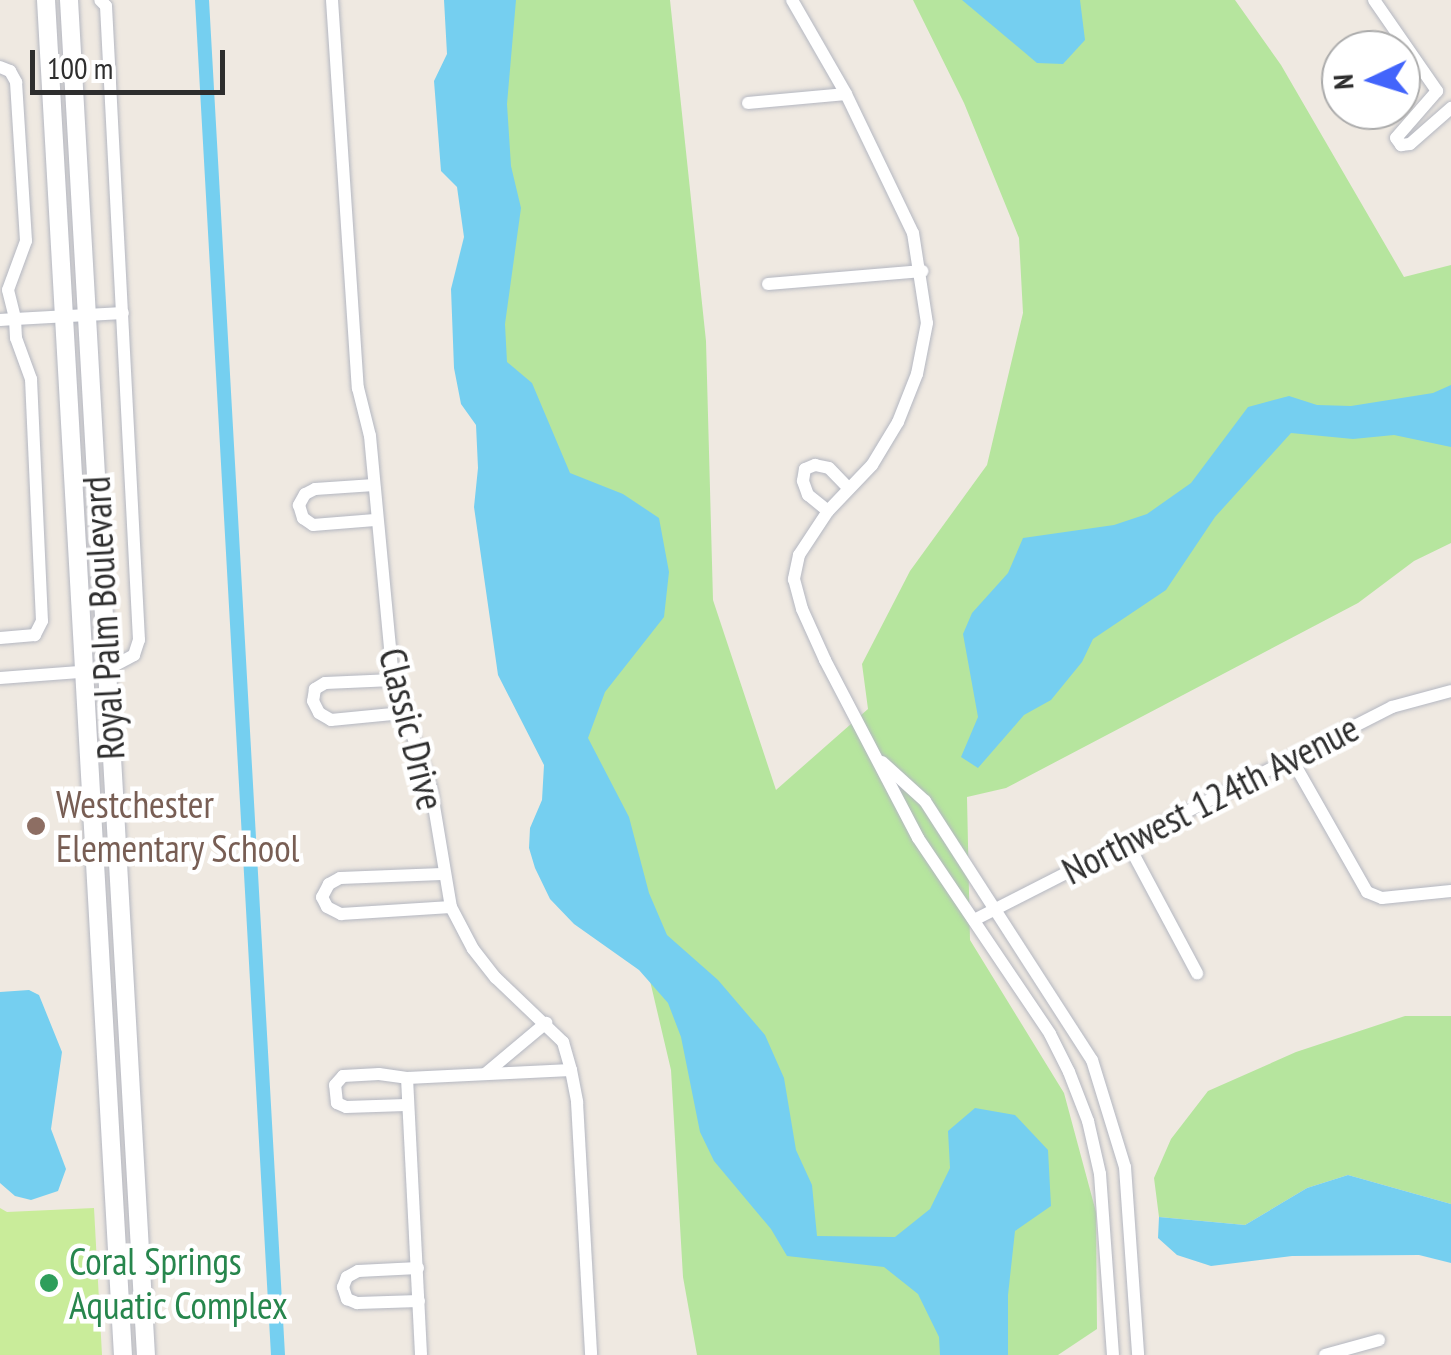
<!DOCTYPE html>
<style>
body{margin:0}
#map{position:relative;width:1451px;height:1355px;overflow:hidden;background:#efe9e1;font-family:"PT Sans Narrow",sans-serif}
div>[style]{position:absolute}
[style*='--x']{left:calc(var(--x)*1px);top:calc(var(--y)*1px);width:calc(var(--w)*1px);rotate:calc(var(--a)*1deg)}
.green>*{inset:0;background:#b6e59e}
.pitch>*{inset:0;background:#c9ec9a}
.water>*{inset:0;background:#75cff0}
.canal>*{height:14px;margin:-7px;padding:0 7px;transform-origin:7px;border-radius:7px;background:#75cff0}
.roads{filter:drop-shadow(0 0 2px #b4b7c1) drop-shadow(0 0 2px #b4b7c1)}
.street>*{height:12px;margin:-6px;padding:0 6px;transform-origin:6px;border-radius:6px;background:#fff}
.secondary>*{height:18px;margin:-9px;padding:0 9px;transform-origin:9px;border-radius:9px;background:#fff}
.dots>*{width:28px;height:28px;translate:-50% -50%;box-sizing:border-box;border:5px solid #fff;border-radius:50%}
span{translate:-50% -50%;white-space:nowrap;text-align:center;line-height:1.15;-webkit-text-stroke:9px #fff;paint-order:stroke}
.street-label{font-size:38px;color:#2e2e2e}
.education-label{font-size:38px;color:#785e54}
.left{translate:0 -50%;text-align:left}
.leisure-label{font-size:38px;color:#27864d}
.north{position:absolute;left:1321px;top:30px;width:100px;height:100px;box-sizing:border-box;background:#fff;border:2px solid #ababab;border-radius:50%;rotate:266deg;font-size:28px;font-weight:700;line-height:40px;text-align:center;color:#2e2e2e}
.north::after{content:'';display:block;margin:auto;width:35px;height:45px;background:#4264fb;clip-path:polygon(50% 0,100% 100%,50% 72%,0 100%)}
.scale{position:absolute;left:30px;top:50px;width:195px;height:45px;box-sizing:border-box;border:5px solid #2e2e2e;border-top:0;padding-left:12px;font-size:30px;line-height:35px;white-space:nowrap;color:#2e2e2e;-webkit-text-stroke:8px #fff;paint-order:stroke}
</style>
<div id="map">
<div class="green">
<div style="clip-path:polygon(470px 0,670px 0,706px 341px,713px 600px,776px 790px,868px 709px,862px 664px,910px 571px,987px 465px,1023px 313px,1019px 238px,964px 103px,913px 0,1235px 0,1281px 65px,1404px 277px,1451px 265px,1451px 543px,1414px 561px,1358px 603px,1006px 788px,967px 797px,970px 940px,1064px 1093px,1096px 1212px,1097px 1329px,1058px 1355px,697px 1355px,683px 1277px,671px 1070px,643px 951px,510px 609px)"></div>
<div style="clip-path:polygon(1405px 1016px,1451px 1016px,1451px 1204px,1348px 1175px,1307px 1188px,1245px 1225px,1159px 1217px,1154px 1178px,1171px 1139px,1208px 1091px,1296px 1052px)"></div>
</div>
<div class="pitch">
<div style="clip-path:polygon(0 1208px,7px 1212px,94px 1208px,102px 1355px,0 1355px)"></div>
</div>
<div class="water">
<div style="clip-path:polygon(444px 0,516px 0,507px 104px,511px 166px,521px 208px,505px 324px,507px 362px,532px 383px,570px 473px,623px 494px,659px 518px,669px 572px,664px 617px,605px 692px,588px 738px,629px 817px,649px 893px,667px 935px,718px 980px,765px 1035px,784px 1078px,796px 1150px,812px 1185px,817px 1236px,895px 1237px,930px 1209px,950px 1168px,948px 1131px,975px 1108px,1015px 1115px,1048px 1150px,1051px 1206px,1015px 1231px,1008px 1295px,1008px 1355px,940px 1355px,939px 1337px,918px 1294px,884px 1267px,787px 1256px,771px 1229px,714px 1161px,700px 1132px,681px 1037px,668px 1003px,639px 970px,574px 924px,550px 899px,535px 868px,529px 848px,530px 828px,542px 800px,544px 765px,498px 675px,474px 507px,478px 468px,476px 425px,461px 404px,454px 368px,451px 289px,464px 237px,457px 187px,441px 171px,434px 81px,447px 54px)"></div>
<div style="clip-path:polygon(962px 0,1080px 0,1085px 40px,1063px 64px,1037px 63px)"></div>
<div style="clip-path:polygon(1451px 385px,1451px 447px,1394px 435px,1353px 439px,1291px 433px,1215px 517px,1166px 590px,1093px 639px,1082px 662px,1051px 700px,1024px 715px,978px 768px,961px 757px,978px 717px,963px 634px,972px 613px,1008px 573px,1023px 538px,1114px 525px,1147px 514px,1191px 483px,1248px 407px,1289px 396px,1317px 405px,1351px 406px,1433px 393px)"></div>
<div style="clip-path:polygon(29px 990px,39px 995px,62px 1052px,51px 1129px,66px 1169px,58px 1191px,31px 1200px,15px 1196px,0 1183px,0 992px)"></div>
<div style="clip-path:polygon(1348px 1175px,1451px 1204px,1451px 1263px,1419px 1255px,1292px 1256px,1211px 1266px,1177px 1255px,1158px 1238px,1159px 1217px,1245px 1225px,1307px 1188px)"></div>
</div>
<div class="canal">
<div style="--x:202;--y:0;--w:1357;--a:86.79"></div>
</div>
<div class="roads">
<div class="street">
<div style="--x:332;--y:0;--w:389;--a:86.2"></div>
<div style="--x:358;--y:388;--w:49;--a:76"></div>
<div style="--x:370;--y:436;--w:245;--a:84.6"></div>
<div style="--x:393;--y:680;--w:114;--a:70.6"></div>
<div style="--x:431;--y:788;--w:121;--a:80.5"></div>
<div style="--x:451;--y:907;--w:47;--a:62.4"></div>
<div style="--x:473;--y:949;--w:37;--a:52"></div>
<div style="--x:496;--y:978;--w:93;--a:43.7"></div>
<div style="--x:563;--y:1042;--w:29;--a:74"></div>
<div style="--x:571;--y:1070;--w:33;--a:79"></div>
<div style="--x:577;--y:1102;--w:253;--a:86.8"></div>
<div style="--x:792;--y:0;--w:108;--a:60.1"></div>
<div style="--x:846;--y:94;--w:154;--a:64.3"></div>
<div style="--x:913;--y:233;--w:91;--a:81.2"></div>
<div style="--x:927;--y:323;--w:52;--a:101.1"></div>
<div style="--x:917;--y:374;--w:52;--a:111.6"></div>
<div style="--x:898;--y:422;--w:50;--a:121.2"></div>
<div style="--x:872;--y:465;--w:64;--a:133.7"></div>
<div style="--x:828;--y:511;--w:53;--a:123.4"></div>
<div style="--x:799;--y:555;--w:25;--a:102"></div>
<div style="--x:794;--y:579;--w:31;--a:75"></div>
<div style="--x:802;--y:609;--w:56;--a:65.7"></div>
<div style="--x:825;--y:660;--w:201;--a:62.4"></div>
<div style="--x:918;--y:838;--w:236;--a:56"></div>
<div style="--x:1050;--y:1034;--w:42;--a:63.4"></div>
<div style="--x:1069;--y:1072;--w:53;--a:68.8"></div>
<div style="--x:1088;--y:1121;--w:54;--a:77.2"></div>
<div style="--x:1100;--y:1174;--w:181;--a:85.9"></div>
<div style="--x:1374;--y:0;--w:111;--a:55.3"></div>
<div style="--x:1437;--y:91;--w:62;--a:131.1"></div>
<div style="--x:1396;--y:138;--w:9;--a:54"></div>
<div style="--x:1401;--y:145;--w:9;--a:-6"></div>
<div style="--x:1410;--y:144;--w:55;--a:-41.3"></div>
<div style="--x:0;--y:67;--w:11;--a:22"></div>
<div style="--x:10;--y:71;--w:13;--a:61"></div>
<div style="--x:16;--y:82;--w:159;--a:86.4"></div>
<div style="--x:26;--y:241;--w:52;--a:110.2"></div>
<div style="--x:8;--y:290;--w:30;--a:76"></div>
<div style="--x:15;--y:319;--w:108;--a:-3.2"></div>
<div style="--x:748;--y:103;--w:98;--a:-5.2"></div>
<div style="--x:768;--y:284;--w:155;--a:-4.8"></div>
<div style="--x:0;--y:320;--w:15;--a:-4"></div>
<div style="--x:15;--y:319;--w:19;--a:87"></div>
<div style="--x:16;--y:338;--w:44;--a:69.9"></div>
<div style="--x:31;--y:379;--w:242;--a:87.4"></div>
<div style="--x:42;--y:621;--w:16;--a:117"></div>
<div style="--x:35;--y:635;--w:35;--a:175"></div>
<div style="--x:374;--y:485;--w:59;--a:176.1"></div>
<div style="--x:315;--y:489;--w:11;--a:153"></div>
<div style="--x:305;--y:494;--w:13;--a:119"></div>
<div style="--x:299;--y:505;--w:14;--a:73"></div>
<div style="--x:303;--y:518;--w:12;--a:35"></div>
<div style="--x:313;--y:525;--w:62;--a:-4.6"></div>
<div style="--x:828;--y:511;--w:26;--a:-141"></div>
<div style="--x:808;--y:495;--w:15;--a:-110"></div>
<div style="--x:803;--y:481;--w:12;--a:-81"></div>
<div style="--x:805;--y:469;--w:11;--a:-22"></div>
<div style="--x:815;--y:465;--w:14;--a:12"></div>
<div style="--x:829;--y:468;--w:28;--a:46"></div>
<div style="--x:0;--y:678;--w:106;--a:-4.3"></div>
<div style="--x:106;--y:670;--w:32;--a:-28"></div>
<div style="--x:134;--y:655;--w:16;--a:-72"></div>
<div style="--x:139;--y:640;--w:635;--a:-92.98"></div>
<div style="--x:106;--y:6;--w:8;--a:-135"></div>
<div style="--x:393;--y:680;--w:68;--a:177.5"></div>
<div style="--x:325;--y:683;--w:12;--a:149"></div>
<div style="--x:315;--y:689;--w:12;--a:99"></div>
<div style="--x:313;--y:701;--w:13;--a:63"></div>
<div style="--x:319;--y:713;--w:14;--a:30"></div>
<div style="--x:331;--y:720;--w:72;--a:-5.6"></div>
<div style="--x:1291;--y:758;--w:154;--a:60.4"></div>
<div style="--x:1367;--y:892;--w:16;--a:22"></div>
<div style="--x:1382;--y:898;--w:69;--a:-5.8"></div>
<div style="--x:882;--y:762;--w:58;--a:42.2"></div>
<div style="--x:925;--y:801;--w:308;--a:57.2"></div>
<div style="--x:1092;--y:1060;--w:112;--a:72.9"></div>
<div style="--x:1125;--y:1167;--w:188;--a:86"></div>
<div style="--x:1127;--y:842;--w:149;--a:61.9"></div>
<div style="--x:442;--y:874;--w:102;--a:177.8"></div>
<div style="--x:340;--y:878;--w:13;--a:151"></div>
<div style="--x:329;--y:884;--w:15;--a:118"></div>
<div style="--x:322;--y:897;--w:11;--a:63"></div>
<div style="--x:327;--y:907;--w:16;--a:27"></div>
<div style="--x:341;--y:914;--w:110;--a:-3.6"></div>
<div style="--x:974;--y:920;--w:469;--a:-27"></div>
<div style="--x:1392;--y:707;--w:61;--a:-15.2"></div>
<div style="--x:485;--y:1074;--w:80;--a:-39.9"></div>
<div style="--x:407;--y:1078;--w:277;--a:87.1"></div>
<div style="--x:406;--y:1105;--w:60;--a:178.1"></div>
<div style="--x:346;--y:1107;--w:10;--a:-156"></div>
<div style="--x:337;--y:1103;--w:18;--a:-96"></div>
<div style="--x:335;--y:1085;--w:12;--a:-48"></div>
<div style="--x:343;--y:1076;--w:36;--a:-3"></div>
<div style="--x:379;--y:1074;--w:28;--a:8"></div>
<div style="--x:407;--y:1078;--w:164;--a:-2.8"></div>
<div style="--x:418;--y:1268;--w:60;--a:177.1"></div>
<div style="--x:358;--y:1271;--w:13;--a:151"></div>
<div style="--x:347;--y:1277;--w:11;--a:112"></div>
<div style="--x:343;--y:1287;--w:13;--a:72"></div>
<div style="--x:347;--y:1299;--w:11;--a:22"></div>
<div style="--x:357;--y:1303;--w:62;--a:-1.8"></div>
<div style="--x:1325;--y:1355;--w:56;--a:-15.5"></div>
</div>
<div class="secondary">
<div style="--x:46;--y:0;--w:1357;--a:86.75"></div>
<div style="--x:69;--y:0;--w:1357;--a:86.75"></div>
</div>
</div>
<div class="dots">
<div style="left:36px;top:826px;background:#8d6e63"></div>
<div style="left:49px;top:1283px;background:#2e9e5b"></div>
</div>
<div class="street-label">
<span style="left:103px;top:618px;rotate:-93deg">Royal Palm Boulevard</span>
<span style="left:412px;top:729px;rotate:76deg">Classic Drive</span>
<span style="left:1210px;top:799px;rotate:-27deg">Northwest 124th Avenue</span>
</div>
<div class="education-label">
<span class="left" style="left:56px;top:826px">Westchester<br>Elementary School</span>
</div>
<div class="leisure-label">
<span class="left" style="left:69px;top:1283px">Coral Springs<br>Aquatic Complex</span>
</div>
<div class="north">N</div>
<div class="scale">100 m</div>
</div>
